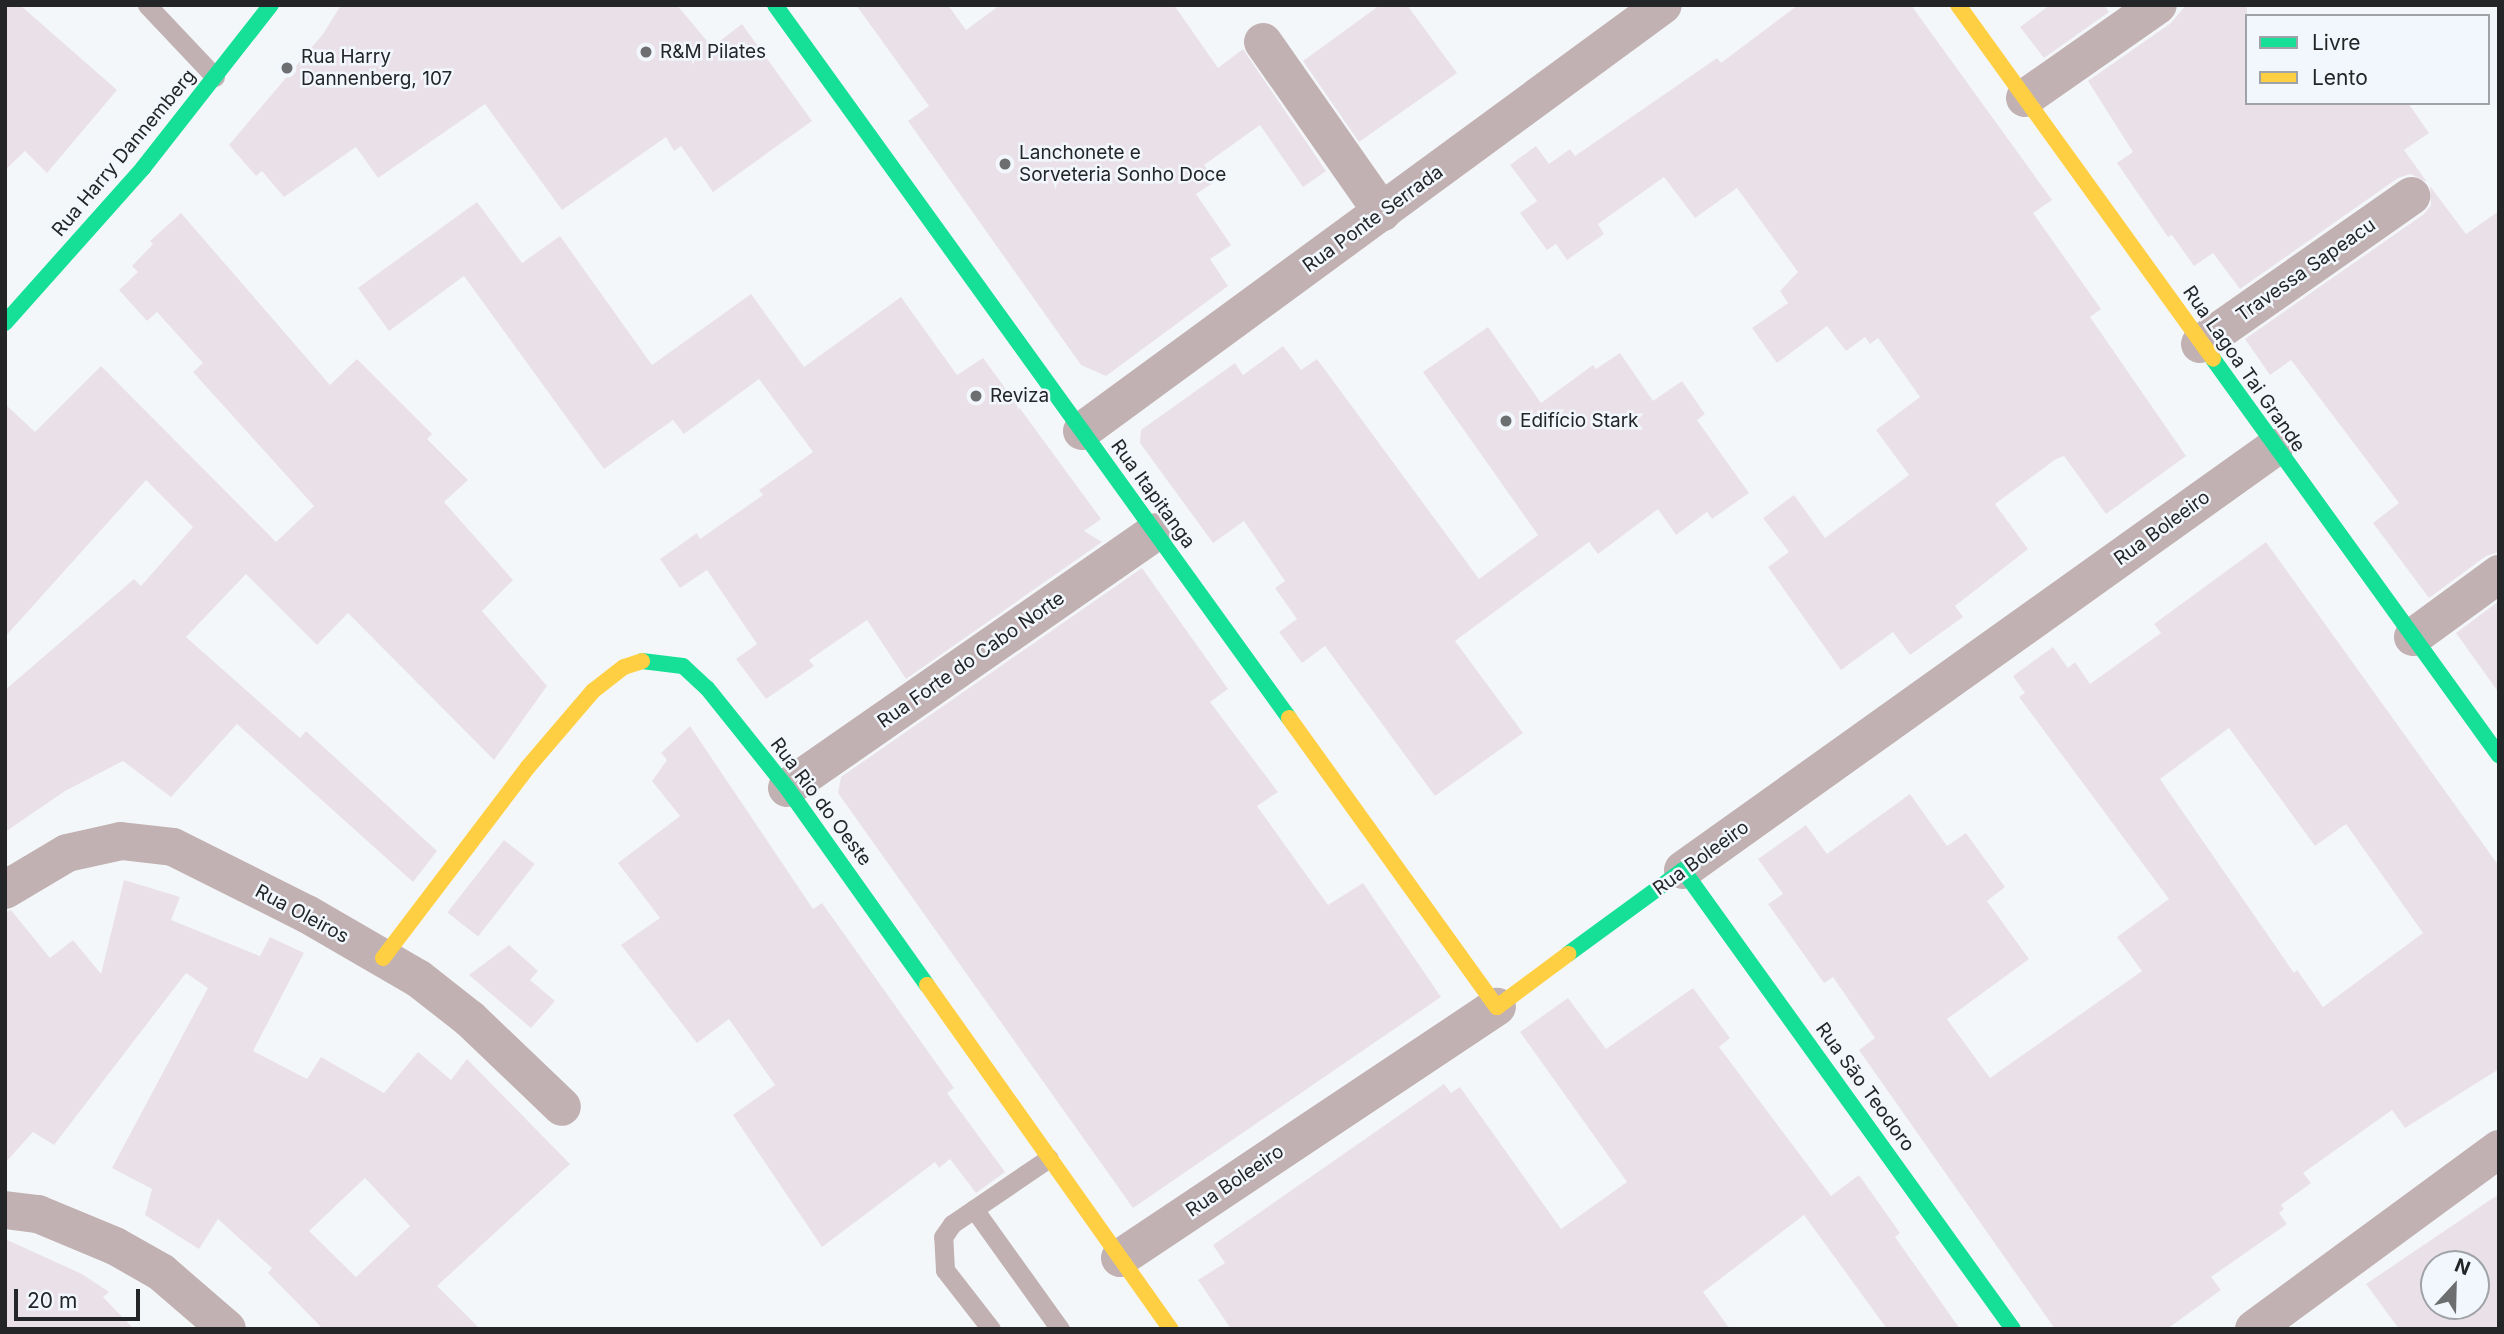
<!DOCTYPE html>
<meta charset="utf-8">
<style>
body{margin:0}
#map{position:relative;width:2504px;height:1334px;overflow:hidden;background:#f4f7f9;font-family:Inter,sans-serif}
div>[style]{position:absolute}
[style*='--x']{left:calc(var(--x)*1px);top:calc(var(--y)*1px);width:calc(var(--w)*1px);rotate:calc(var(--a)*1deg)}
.building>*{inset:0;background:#eae1e8;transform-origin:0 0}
.lane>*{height:19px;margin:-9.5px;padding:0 9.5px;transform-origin:9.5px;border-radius:9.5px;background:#c1b1b2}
.street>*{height:38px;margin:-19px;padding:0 19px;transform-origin:19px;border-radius:19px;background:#c1b1b2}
.fast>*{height:16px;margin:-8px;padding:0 8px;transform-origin:8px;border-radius:8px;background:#16e098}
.slow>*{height:16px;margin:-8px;padding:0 8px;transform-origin:8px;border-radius:8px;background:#ffcf43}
.dots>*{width:19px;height:19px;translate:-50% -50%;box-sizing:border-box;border:4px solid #f1f7fc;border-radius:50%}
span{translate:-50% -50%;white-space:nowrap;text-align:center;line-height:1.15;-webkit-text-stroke:5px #f1f7fc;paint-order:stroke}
.poi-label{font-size:19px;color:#232527}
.left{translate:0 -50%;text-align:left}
.street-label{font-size:19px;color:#232527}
.frame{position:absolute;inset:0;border:7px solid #232527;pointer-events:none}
.legend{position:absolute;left:2245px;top:14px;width:245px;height:91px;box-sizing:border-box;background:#f1f7fc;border:2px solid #9fa3a7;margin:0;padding:9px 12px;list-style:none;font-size:21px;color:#232527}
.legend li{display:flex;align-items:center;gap:14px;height:35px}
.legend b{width:35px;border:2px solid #9fa3a7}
.north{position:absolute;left:2420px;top:1250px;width:70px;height:70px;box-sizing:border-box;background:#f1f7fc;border:2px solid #9fa3a7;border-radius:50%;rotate:22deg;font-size:19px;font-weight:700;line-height:28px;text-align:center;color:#232527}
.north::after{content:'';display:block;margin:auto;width:24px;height:32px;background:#6c6e70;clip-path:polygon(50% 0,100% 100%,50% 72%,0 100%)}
.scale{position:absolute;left:14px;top:1289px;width:126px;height:32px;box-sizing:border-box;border:4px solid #232527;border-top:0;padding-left:9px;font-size:21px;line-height:24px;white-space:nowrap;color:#232527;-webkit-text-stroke:5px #f1f7fc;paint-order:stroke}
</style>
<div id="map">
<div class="building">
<div style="clip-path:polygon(5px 5px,20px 5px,117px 90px,47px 173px,25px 151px,5px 170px)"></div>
<div style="clip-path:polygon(341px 5px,677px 5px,712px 47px,742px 24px,812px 121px,713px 192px,681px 146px,674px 151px,666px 137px,562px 210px,485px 104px,378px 178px,356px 147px,284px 197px,262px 171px,256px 176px,229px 145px,323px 34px)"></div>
<div style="clip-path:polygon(856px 5px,948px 5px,966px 30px,1000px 5px,1174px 5px,1218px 68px,1243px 49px,1326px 171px,1303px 187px,1260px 125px,1204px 165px,1216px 181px,1196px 194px,1231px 245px,1210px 259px,1228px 286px,1106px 376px,1081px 365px,908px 121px,929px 106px)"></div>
<div style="clip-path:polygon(1380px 5px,1407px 5px,1457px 73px,1359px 142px,1303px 61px)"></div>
<div style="clip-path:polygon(1798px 5px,1911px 5px,2052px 200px,2033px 213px,2101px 309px,2090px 317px,2186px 456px,2106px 514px,2064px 456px,2056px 459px,1995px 504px,2028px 549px,1955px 606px,1963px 617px,1910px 655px,1893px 632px,1841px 670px,1768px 567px,1789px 552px,1763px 518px,1794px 495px,1825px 538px,1909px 475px,1876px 430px,1920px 397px,1878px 338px,1870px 344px,1865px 337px,1846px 351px,1827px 326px,1777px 363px,1752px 328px,1788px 303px,1780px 291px,1798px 272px,1737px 188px,1695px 218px,1664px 177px,1598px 224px,1604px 234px,1567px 260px,1556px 244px,1547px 250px,1520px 213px,1537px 201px,1510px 165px,1536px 146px,1549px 164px,1570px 149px,1575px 156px,1717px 58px,1721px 63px)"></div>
<div style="clip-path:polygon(2050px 5px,2104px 5px,2109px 12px,2044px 58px,2020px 27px)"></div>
<div style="clip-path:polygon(2186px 5px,2247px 5px,2247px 103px,2408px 103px,2429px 133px,2404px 150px,2427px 182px,2410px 174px,2398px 178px,2240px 289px,2213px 253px,2194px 266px,2172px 235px,2168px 237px,2117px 163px,2133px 152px,2088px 81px,2171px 23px)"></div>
<div style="clip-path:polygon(2430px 186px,2466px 234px,2499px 211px,2499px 552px,2486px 556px,2429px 598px,2373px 523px,2399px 503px,2291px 360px,2270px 375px,2245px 339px,2424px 214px,2431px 205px)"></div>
<div style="clip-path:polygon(477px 202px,522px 263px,560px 236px,652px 365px,751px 294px,804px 367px,901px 297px,957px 375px,983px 358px,1101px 519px,1084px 531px,1102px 542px,906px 679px,867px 620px,809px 660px,814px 666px,766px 699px,736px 659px,757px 644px,707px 570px,680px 588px,660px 559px,697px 533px,700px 539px,763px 495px,759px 490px,813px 452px,759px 379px,684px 434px,673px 420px,604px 469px,464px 276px,389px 331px,358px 288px)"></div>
<div style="clip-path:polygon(181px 213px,330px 385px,357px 359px,432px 434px,427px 439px,468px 480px,444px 502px,513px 580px,482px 611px,547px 686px,494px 760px,348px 613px,317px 645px,246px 574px,186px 637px,300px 738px,306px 731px,437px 851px,413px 882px,237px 724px,171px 797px,123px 761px,65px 791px,5px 832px,5px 690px,134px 579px,141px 586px,193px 527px,146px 480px,5px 637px,5px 404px,35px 432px,101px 366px,276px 542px,314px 506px,193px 372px,203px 363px,157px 312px,147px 321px,119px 290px,138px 272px,132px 266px,153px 244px,150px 241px)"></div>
<div style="clip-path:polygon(1488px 327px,1541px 403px,1593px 365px,1596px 369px,1620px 353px,1653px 401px,1682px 381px,1705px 414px,1697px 420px,1749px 493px,1712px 519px,1707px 512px,1676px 535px,1658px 509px,1598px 554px,1589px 542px,1455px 641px,1523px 733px,1435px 796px,1325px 646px,1302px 663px,1279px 632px,1297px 619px,1275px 588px,1285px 581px,1244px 521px,1213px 543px,1140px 443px,1141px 430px,1235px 363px,1243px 375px,1283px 346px,1301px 370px,1317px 359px,1479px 579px,1538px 535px,1423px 372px)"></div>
<div style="clip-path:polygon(evenodd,2266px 542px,2499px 866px,2499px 1069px,2405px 1128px,2392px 1110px,2303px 1173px,2311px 1183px,2281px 1205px,2284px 1209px,2279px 1213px,2287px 1224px,2211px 1277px,2221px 1290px,2167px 1329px,2055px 1329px,1859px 1050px,1875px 1038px,1833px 977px,1824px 983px,1768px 904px,1783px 894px,1758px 859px,1806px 825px,1827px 854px,1910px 794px,1947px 846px,1966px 833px,2005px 887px,1987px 901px,2029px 959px,1947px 1019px,1990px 1078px,2142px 971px,2117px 937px,2169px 899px,2019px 697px,2025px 693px,2013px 676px,2053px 647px,2068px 668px,2075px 662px,2090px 684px,2161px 633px,2154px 624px,2266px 542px,2229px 728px,2315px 846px,2346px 824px,2423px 933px,2323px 1007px,2297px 970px,2294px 973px,2160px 779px,2229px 728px)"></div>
<div style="clip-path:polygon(1142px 568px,1228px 689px,1210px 702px,1278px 792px,1257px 806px,1328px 905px,1363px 883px,1441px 997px,1133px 1208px,838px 793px,841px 777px)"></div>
<div style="clip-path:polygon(2499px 601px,2499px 693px,2456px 633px)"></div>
<div style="clip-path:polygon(690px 726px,813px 909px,822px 903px,954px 1088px,947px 1093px,1005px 1172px,976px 1193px,950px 1159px,939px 1168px,935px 1162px,822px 1247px,733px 1115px,775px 1085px,729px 1019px,697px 1043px,621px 945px,660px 918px,618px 863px,680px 816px,652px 781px,667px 760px,661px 753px)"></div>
<div style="left:504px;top:840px;width:39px;height:92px;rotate:38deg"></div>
<div style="clip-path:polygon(evenodd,124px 880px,180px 897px,171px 920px,260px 956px,270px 937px,304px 953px,253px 1051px,307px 1079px,321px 1057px,384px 1093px,418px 1052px,451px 1080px,467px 1059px,570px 1164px,437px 1286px,480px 1329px,323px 1329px,268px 1273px,272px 1268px,218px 1219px,199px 1249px,145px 1215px,152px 1189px,112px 1168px,208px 988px,186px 973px,54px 1145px,33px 1132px,5px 1163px,5px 912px,11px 910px,50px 958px,73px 940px,101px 974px,124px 880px,365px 1178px,410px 1226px,356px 1277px,309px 1231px,365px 1178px)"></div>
<div style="clip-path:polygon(509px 945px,538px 971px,530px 980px,555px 1001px,531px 1028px,469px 975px)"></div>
<div style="clip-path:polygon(1693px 988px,1730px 1038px,1719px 1047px,1831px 1196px,1859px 1175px,1900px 1233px,1895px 1237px,1960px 1329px,1887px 1329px,1804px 1215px,1703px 1292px,1730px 1329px,1231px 1329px,1198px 1280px,1225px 1263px,1213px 1245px,1444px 1084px,1451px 1093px,1460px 1087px,1561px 1229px,1627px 1182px,1520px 1032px,1568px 998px,1606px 1049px)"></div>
<div style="clip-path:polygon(evenodd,2499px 1194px,2499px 1329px,2399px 1329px,2366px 1284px,2499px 1194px,2434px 1264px,2476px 1264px,2476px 1306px,2434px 1306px,2434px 1264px)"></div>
<div style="clip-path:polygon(5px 1239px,82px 1274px,109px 1292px,103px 1297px,134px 1329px,5px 1329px)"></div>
</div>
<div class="lane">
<div style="--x:147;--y:5;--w:99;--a:46.6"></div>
<div style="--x:974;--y:1209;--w:148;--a:54.4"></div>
<div style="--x:991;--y:1329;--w:75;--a:-127.9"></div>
<div style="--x:945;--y:1270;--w:33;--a:-93"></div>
<div style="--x:943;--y:1237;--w:16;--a:-55"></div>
<div style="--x:952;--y:1224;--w:117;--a:-34.2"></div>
</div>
<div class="street">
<div style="--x:1263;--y:42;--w:208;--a:55"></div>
<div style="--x:2025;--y:98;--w:162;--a:-35"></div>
<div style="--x:2200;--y:344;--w:258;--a:-35"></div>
<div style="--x:1082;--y:431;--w:720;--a:-36.25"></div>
<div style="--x:2413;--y:637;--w:107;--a:-36.2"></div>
<div style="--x:787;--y:788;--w:448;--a:-34.8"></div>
<div style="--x:1683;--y:870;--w:726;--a:-35.53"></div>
<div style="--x:5;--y:890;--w:72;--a:-30.8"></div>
<div style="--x:67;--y:853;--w:55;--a:-12.5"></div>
<div style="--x:121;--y:841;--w:52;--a:6.6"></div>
<div style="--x:173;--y:847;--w:150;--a:26.6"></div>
<div style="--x:307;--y:914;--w:129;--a:30.1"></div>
<div style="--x:419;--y:979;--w:65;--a:38.1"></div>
<div style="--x:470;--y:1019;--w:127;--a:43.7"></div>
<div style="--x:5;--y:1210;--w:33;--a:7"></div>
<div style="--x:38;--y:1214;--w:83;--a:22.6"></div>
<div style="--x:115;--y:1246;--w:53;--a:29.5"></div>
<div style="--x:161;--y:1272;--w:87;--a:40.8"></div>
<div style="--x:1120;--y:1258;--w:453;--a:-33.7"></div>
<div style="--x:2254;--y:1329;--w:304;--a:-36.3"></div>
</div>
<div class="fast">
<div style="--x:775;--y:5;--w:879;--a:54.21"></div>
<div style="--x:5;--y:323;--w:208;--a:-48.3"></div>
<div style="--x:143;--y:168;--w:207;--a:-51.9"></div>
<div style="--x:2213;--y:359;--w:489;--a:54.2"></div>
<div style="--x:642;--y:661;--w:41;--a:7"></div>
<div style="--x:683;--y:666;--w:33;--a:43"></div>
<div style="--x:707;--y:688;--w:128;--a:51.3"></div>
<div style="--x:787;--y:788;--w:242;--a:54.6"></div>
<div style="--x:1568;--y:954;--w:142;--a:-36.1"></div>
<div style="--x:1683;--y:870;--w:565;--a:54.29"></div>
</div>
<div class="slow">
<div style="--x:1958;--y:5;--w:436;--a:54.2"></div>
<div style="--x:1289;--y:718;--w:356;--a:54.3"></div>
<div style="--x:1497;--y:1007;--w:89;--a:-36.7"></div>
<div style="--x:383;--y:958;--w:240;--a:-52.8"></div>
<div style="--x:528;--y:767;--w:100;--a:-49.5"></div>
<div style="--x:593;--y:691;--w:39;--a:-38"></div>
<div style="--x:624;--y:667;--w:19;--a:-18"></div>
<div style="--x:927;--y:985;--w:422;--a:54.7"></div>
</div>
<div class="dots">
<div style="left:646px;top:52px;background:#6c6e70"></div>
<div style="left:287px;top:68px;background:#6c6e70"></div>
<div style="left:1005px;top:164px;background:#6c6e70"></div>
<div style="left:976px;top:396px;background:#6c6e70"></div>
<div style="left:1506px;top:421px;background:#6c6e70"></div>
</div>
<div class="poi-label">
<span class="left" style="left:660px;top:52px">R&amp;M Pilates</span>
<span class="left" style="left:301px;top:68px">Rua Harry<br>Dannenberg, 107</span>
<span class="left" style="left:1019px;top:164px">Lanchonete e<br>Sorveteria Sonho Doce</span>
<span class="left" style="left:990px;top:396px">Reviza</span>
<span class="left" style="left:1520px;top:421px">Edifício Stark</span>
</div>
<div class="street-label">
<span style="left:124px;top:153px;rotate:-50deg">Rua Harry Dannemberg</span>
<span style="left:1373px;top:219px;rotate:-36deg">Rua Ponte Serrada</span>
<span style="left:2306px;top:270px;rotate:-35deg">Travessa Sapeacu</span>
<span style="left:2244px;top:369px;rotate:55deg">Rua Lagoa Tai Grande</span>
<span style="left:1153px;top:494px;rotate:54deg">Rua Itapitanga</span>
<span style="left:2162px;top:528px;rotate:-36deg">Rua Boleeiro</span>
<span style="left:971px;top:660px;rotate:-35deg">Rua Forte do Cabo Norte</span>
<span style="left:821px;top:802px;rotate:53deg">Rua Rio do Oeste</span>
<span style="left:1701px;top:858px;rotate:-36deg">Rua Boleeiro</span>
<span style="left:302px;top:914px;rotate:28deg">Rua Oleiros</span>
<span style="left:1865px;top:1087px;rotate:54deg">Rua São Teodoro</span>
<span style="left:1235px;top:1181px;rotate:-34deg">Rua Boleeiro</span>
</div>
<div class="frame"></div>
<ul class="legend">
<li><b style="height:9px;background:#16e098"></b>Livre</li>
<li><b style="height:9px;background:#ffcf43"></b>Lento</li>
</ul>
<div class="north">N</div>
<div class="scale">20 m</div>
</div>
